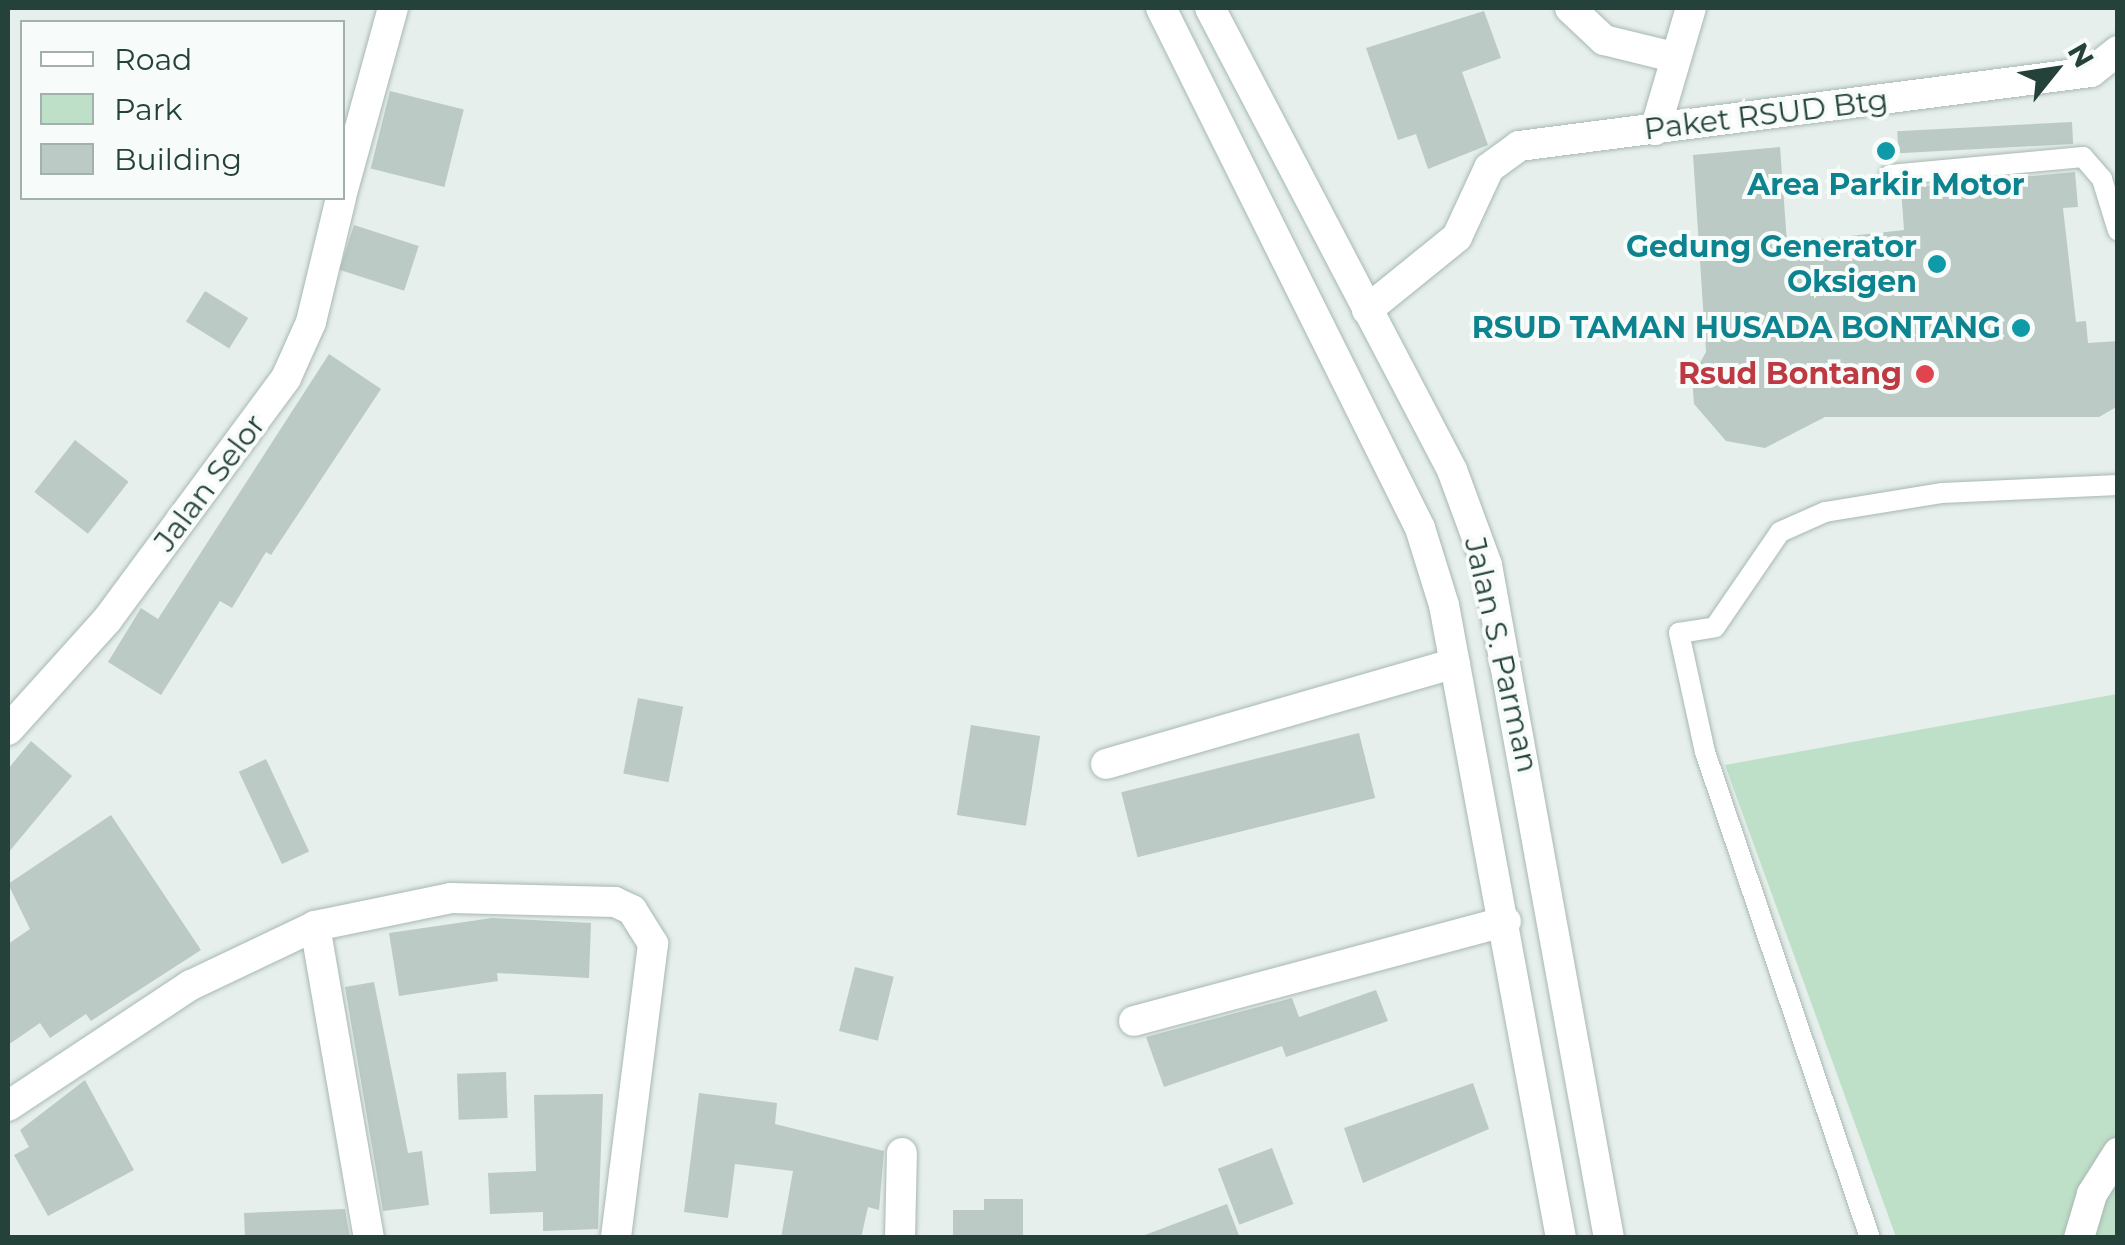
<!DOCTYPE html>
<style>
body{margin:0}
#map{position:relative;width:2125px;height:1245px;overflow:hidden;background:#e6efeb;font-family:Montserrat,sans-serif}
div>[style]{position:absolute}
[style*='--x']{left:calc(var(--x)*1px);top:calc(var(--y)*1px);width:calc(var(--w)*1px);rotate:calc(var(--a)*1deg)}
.green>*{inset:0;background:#bfe0c8}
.building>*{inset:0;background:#bbcac4;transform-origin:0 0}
.roads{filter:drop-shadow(0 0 2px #a8b8b2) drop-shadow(0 0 2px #a8b8b2)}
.service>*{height:20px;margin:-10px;padding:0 10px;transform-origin:10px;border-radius:10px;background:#fff}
.minor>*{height:30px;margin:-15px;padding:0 15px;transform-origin:15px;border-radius:15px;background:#fff}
.secondary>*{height:30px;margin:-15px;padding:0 15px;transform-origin:15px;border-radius:15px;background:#fff}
.dots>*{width:28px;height:28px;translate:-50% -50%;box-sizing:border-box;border:5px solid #f7fbf9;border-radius:50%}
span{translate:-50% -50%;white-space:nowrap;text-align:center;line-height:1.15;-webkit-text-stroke:8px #f7fbf9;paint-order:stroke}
.street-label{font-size:30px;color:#24423a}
.culture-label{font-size:30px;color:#0d838f;font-weight:700}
.right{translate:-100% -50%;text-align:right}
.health-label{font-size:30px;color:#be3a42;font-weight:700}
.frame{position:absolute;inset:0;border:10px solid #24423a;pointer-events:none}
.legend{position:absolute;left:20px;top:20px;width:325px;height:180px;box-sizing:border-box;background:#f7fbf9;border:2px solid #a3b1ad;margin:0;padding:12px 18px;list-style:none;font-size:30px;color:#24423a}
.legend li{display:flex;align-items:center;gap:20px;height:50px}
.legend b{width:50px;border:2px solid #a3b1ad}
.north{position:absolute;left:2005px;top:20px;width:100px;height:100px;-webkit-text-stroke:8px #f7fbf9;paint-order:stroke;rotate:60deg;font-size:28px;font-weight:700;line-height:40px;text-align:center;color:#24423a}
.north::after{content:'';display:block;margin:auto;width:35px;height:45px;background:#24423a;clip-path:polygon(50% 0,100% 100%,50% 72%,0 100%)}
</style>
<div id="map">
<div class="green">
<div style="clip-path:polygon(2117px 694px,2117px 1237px,1896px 1237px,1725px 765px)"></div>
</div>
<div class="building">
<div style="clip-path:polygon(1484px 11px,1501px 58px,1462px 72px,1488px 145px,1428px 169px,1416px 134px,1398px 140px,1366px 48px)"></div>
<div style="left:390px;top:91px;width:76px;height:80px;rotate:14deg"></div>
<div style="left:2072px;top:122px;width:22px;height:175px;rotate:87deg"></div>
<div style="clip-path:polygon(1780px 147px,1787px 243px,1904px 230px,1901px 188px,2075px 172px,2078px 207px,2063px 208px,2076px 322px,2086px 321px,2088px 343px,2118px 341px,2118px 406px,2099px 417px,1825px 417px,1765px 448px,1726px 441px,1694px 404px,1692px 377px,1706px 352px,1693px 155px)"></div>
<div style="left:354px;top:225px;width:68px;height:47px;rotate:18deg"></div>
<div style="left:205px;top:291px;width:51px;height:36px;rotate:32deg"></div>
<div style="clip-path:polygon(329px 354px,381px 389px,271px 555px,266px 552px,232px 608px,220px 601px,161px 695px,108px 662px,141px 608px,158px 619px)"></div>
<div style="left:75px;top:440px;width:68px;height:66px;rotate:38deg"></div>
<div style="left:638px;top:698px;width:46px;height:77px;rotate:11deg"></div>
<div style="left:971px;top:725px;width:70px;height:91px;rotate:9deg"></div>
<div style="left:1359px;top:733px;width:67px;height:245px;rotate:76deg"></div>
<div style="clip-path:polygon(31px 741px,72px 776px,8px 853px,8px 769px)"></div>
<div style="left:266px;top:759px;width:102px;height:30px;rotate:65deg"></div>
<div style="clip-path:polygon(111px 815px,201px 950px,91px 1021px,86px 1014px,50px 1038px,40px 1023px,8px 1045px,8px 944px,30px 929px,8px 884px)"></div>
<div style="clip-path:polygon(492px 918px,591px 923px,589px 978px,497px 973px,498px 981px,399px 996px,389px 933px)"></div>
<div style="left:855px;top:967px;width:40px;height:66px;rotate:14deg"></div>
<div style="clip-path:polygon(374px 982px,408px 1153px,422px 1151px,429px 1205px,383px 1211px,345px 987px)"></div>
<div style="clip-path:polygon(1376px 990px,1388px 1021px,1286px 1057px,1282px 1046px,1164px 1087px,1146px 1037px,1292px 998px,1299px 1017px)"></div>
<div style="left:506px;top:1072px;width:46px;height:49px;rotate:88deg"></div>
<div style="clip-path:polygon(85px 1080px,134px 1170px,48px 1216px,14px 1155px,29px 1147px,20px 1130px)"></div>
<div style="clip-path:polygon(1473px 1083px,1489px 1129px,1363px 1183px,1344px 1128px)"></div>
<div style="clip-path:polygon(699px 1093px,777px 1103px,775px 1124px,884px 1151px,879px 1210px,868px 1207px,861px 1238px,781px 1238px,793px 1171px,735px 1164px,728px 1218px,684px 1212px)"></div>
<div style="clip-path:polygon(603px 1094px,598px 1229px,543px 1231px,543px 1212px,490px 1214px,488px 1173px,536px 1171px,534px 1095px)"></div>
<div style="left:1272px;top:1148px;width:60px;height:58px;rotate:69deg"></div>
<div style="clip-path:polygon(984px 1199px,1023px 1199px,1023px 1238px,953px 1238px,953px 1210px,984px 1210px)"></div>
<div style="clip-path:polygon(1227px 1204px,1240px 1238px,1146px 1238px,1145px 1235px)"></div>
<div style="clip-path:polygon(345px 1209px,350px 1238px,245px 1238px,244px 1213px)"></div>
</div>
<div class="roads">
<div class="service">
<div style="--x:1890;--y:175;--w:194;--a:-5.3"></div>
<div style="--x:2083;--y:157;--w:29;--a:49"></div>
<div style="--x:2102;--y:179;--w:54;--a:72.9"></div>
<div style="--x:1870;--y:1238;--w:513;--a:-108.75"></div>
<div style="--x:1705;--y:752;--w:122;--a:-102.3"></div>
<div style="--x:1679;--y:633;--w:36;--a:-9"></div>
<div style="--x:1715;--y:627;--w:115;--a:-55.6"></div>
<div style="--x:1780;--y:532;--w:49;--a:-24"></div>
<div style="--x:1825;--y:512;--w:119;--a:-9.2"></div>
<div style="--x:1942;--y:493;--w:176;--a:-2.6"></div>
</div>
<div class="minor">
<div style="--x:1570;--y:8;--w:47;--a:43.3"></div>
<div style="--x:1604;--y:40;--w:72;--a:13.7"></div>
<div style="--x:1655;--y:130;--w:127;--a:-73.6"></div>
<div style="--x:342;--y:193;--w:192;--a:-74.6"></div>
<div style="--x:1367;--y:310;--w:116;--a:-39"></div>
<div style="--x:1457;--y:237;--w:76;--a:-65.1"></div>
<div style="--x:1489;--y:168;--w:37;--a:-36"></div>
<div style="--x:1519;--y:146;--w:577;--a:-7.37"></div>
<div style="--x:2091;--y:72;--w:34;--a:-38"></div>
<div style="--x:8;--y:730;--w:148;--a:-48"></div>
<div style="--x:107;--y:620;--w:301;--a:-53.5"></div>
<div style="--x:286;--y:378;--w:61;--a:-65.9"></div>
<div style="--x:311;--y:322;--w:128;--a:-76.4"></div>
<div style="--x:1106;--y:764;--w:363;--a:-16.1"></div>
<div style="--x:315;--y:926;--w:317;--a:80.2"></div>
<div style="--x:1134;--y:1021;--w:385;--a:-15"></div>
<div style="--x:8;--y:1106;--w:219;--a:-33.5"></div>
<div style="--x:191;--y:985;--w:137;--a:-25.4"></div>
<div style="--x:315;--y:926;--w:139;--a:-11.6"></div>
<div style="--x:451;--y:898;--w:164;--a:1.4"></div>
<div style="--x:615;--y:902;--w:19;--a:25"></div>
<div style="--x:632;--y:910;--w:40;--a:58"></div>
<div style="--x:653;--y:944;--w:296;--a:97.2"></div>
<div style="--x:900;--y:1238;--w:85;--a:-88.7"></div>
<div style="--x:2079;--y:1238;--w:46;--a:-73.5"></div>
<div style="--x:2092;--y:1194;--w:49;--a:-57.6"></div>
</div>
<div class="secondary">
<div style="--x:1161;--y:8;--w:581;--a:63.52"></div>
<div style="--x:1420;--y:528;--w:81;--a:72.7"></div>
<div style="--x:1444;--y:605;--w:644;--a:79.53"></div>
<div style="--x:1210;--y:8;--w:522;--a:62.35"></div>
<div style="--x:1452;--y:470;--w:101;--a:69.8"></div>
<div style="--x:1487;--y:565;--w:684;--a:79.73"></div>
</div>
</div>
<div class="dots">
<div style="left:1886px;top:151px;background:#0f9aa8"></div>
<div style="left:1937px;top:264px;background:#0f9aa8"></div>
<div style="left:2021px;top:328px;background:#0f9aa8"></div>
<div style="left:1925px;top:374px;background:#e0444e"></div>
</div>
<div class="street-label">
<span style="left:1766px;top:115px;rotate:-7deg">Paket RSUD Btg</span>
<span style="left:210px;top:483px;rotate:-53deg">Jalan Selor</span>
<span style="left:1501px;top:655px;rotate:77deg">Jalan S. Parman</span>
</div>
<div class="culture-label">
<span style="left:1886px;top:185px">Area Parkir Motor</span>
<span class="right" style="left:1917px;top:264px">Gedung Generator<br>Oksigen</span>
<span class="right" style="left:2001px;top:328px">RSUD TAMAN HUSADA BONTANG</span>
</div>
<div class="health-label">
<span class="right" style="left:1902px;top:374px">Rsud Bontang</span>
</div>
<div class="frame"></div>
<ul class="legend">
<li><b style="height:12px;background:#fff"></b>Road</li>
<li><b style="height:28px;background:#bfe0c8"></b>Park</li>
<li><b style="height:28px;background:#bbcac4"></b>Building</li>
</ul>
<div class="north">N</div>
</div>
